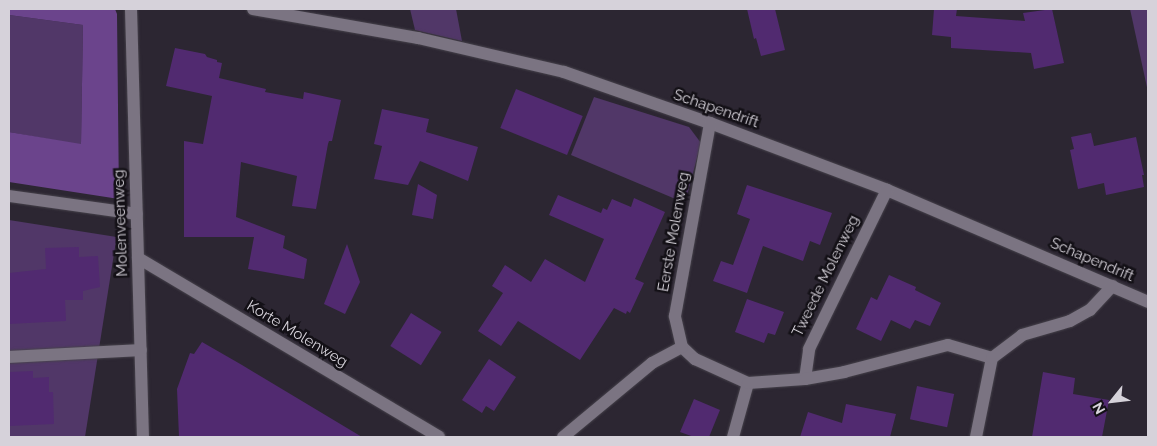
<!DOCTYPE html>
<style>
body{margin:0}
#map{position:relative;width:1157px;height:446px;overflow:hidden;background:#2c2632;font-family:Raleway,sans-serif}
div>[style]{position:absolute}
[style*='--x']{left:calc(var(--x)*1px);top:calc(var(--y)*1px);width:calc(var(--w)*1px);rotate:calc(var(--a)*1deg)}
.green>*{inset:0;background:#513768;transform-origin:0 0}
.forest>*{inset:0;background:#6b448c}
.building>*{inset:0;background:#512a70;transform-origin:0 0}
.roads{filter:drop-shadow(0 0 1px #46424b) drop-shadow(0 0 1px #46424b)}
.minor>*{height:12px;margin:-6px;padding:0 6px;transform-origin:6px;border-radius:6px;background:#7b7482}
span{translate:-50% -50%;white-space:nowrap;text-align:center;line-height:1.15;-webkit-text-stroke:5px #131016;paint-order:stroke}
.street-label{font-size:15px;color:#d6d2da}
.frame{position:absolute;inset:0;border:10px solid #d6d2da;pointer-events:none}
.north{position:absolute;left:1087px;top:376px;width:50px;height:50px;-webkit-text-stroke:4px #131016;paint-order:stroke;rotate:241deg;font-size:14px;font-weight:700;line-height:20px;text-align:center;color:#d6d2da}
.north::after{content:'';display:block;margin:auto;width:18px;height:22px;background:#d6d2da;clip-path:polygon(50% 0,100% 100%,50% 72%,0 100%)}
</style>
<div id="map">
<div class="green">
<div style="clip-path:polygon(410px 9px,456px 9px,462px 41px,415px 30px)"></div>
<div style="clip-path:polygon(1130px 9px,1148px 9px,1148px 92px)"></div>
<div style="clip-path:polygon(9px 15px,83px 25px,81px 145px,9px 132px)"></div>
<div style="clip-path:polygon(594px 97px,689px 127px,701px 143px,685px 203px,571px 155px)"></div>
<div style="left:9px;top:220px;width:109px;height:217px;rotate:9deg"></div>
</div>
<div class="forest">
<div style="clip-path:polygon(9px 9px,115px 9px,117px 14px,119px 199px,9px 182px,9px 132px,81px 144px,83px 25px,9px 15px)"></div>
</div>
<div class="building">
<div style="clip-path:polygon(747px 9px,775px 9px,785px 50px,761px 56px,756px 38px,754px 39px)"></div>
<div style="clip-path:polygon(934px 9px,957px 9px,956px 16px,1025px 21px,1023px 13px,1052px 9px,1064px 63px,1034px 69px,1031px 53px,951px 48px,951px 37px,932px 35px)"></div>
<div style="clip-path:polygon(175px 48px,205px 54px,207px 57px,217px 60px,217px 62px,222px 63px,219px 78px,266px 89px,265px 92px,303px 99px,304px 92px,341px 100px,332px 141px,329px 141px,328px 144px,316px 209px,292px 206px,297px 176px,241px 162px,236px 217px,285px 236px,283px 248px,307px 259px,304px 279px,248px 269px,254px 237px,184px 237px,184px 141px,203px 144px,212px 96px,166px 86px)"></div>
<div style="left:516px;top:89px;width:72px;height:42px;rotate:22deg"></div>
<div style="clip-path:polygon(382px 109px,429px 119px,426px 132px,478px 147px,468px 181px,420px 161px,408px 185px,374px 179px,382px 146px,374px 144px)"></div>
<div style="clip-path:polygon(1091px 133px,1094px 146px,1136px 137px,1144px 175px,1142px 175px,1144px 187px,1106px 195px,1104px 183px,1078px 189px,1070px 150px,1074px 149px,1071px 137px)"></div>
<div style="clip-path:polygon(418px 184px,437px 195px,433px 219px,412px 215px)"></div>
<div style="clip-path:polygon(747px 185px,832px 213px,820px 245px,810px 241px,803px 261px,763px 246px,747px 293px,713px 281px,721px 261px,733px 265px,750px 219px,737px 214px)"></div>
<div style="clip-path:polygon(558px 195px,601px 213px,603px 208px,607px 210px,612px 199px,631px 207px,634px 198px,665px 212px,635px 279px,644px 283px,630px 313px,627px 311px,626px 314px,614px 308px,580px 360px,518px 321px,501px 346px,478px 331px,503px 293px,492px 286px,505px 265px,531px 282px,545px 259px,585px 282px,604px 239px,549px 215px)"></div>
<div style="clip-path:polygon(347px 244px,360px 282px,345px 314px,324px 304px)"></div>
<div style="clip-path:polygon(79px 247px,79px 257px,98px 256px,100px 287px,83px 291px,83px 300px,65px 300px,66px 321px,9px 324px,9px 273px,46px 269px,45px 248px)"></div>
<div style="clip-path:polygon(889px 275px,916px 287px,915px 290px,941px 303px,930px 326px,915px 320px,910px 329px,891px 320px,881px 341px,856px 329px,871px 297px,877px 300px)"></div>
<div style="clip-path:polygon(747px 299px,784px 312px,775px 335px,768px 333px,764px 343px,735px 332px)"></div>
<div style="left:411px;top:313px;width:36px;height:39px;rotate:32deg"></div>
<div style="clip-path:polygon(202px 342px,242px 365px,362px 437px,179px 437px,177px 389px,190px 353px,194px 354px)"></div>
<div style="clip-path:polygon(489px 359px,516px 377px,494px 411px,486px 406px,482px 413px,462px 400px)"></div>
<div style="clip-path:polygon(33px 371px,33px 378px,49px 377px,49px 392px,53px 392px,54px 424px,9px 426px,9px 372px)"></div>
<div style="clip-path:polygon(1043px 372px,1075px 378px,1073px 394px,1109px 400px,1102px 437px,1032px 437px)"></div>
<div style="left:917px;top:386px;width:38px;height:34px;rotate:12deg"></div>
<div style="clip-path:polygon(694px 399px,720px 410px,709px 437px,694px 437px,680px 432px)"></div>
<div style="clip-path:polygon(846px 404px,896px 414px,890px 437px,800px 437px,808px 412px,842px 423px)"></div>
</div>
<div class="roads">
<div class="minor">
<div style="--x:131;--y:9;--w:428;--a:88.4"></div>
<div style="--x:253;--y:9;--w:168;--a:10"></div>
<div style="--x:418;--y:38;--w:150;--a:13.1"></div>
<div style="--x:564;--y:72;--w:155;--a:19.3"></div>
<div style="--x:710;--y:123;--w:189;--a:20.7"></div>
<div style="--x:887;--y:190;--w:284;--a:23.2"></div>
<div style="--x:9;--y:196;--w:129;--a:8"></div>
<div style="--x:138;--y:258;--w:350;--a:30.7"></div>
<div style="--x:682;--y:347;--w:18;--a:43"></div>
<div style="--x:695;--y:359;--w:58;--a:24.4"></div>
<div style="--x:9;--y:357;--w:132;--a:-3"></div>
<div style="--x:805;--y:379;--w:30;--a:-82"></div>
<div style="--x:809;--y:349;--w:177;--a:-63.9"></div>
<div style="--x:563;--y:437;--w:116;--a:-39.7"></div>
<div style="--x:652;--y:363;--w:34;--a:-28"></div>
<div style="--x:682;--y:347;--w:32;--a:-103"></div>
<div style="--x:675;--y:316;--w:196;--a:-79.7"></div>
<div style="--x:733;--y:437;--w:56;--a:-74.5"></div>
<div style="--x:748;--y:383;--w:57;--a:-4"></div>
<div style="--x:805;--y:379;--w:40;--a:-10"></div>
<div style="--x:844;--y:372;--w:107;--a:-14.6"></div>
<div style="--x:948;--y:345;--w:46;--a:16.5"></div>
<div style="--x:976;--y:437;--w:81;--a:-78.6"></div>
<div style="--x:992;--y:358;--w:38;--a:-37"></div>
<div style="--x:1022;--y:335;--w:50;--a:-16.3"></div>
<div style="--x:1070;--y:321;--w:23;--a:-29"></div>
<div style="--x:1090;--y:310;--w:33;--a:-47"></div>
</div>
</div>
<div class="street-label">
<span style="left:716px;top:109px;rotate:19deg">Schapendrift</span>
<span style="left:121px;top:223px;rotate:-92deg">Molenveenweg</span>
<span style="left:674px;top:232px;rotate:-80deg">Eerste Molenweg</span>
<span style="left:1092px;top:260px;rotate:23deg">Schapendrift</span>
<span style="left:826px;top:276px;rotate:-64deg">Tweede Molenweg</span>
<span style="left:297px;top:334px;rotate:31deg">Korte Molenweg</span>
</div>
<div class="frame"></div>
<div class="north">N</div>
</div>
